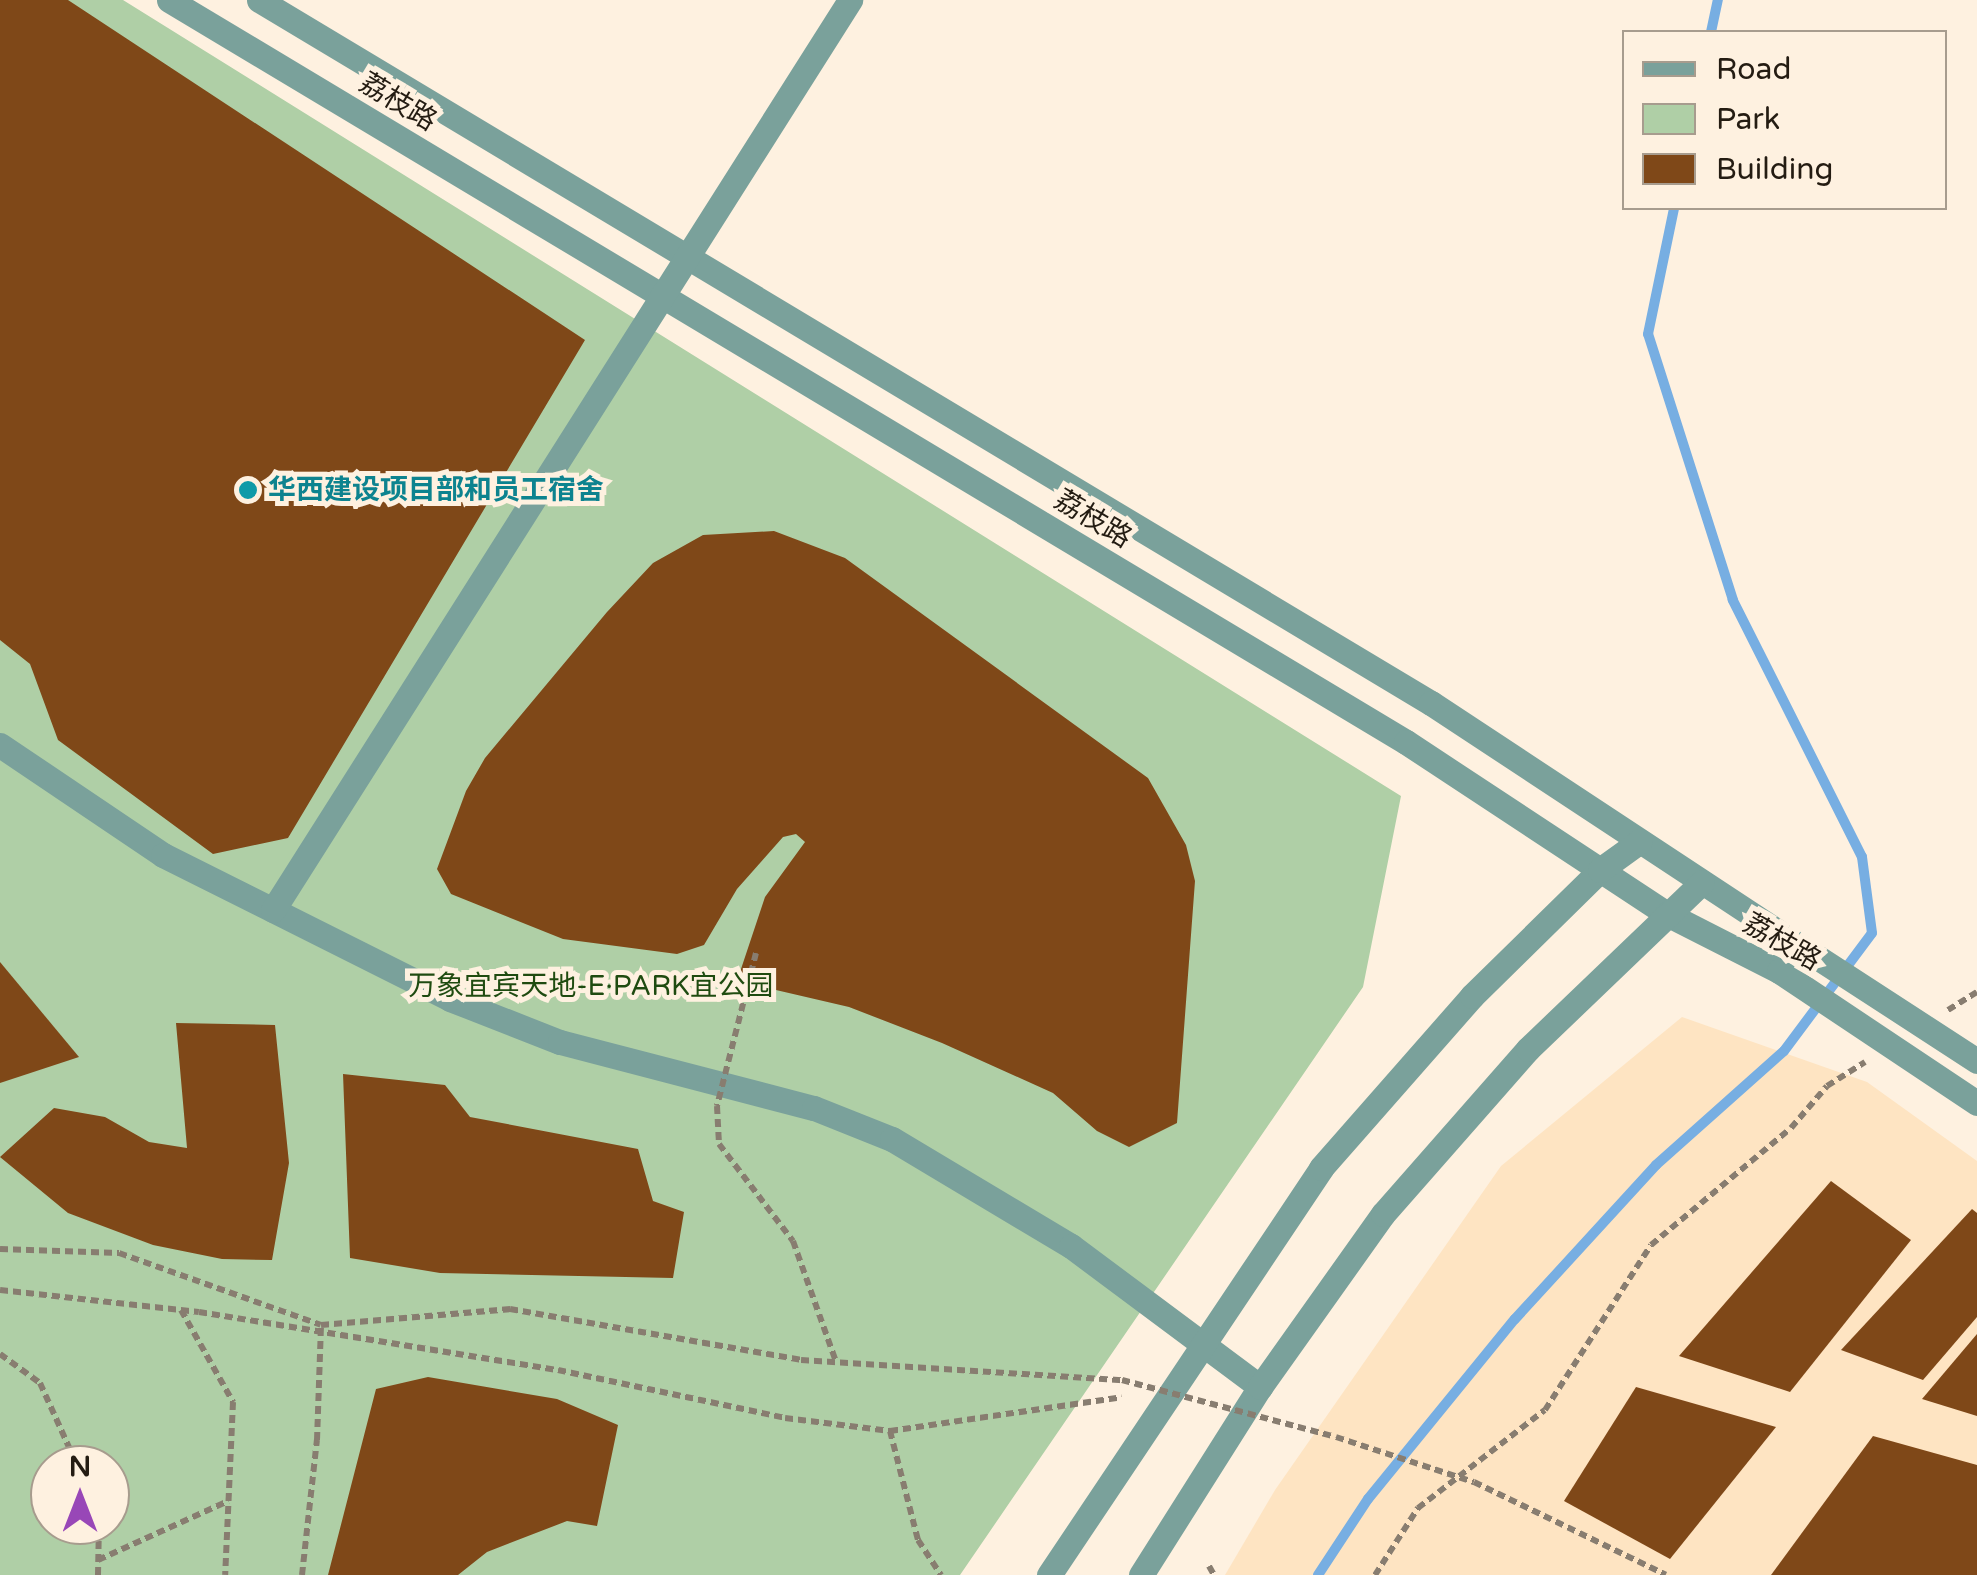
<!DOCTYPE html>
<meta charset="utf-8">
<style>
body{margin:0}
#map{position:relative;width:1977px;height:1575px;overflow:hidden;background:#fef1e0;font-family:"Varela Round","Noto Sans SC",sans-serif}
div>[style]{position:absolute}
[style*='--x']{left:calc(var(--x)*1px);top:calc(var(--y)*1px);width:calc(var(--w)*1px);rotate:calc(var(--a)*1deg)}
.built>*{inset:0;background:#fee4c2}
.green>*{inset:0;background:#afcfa6}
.stream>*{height:10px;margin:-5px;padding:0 5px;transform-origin:5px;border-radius:5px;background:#77aee2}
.building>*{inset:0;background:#7f4818}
.path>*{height:6px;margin-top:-3px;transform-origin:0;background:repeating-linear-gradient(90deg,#887d70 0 8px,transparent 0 13px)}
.minor>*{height:25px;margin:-12.5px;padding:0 12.5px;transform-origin:12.5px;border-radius:12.5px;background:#7aa19b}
.path-bridge>*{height:6px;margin-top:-3px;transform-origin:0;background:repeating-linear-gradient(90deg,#887d70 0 8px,transparent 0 13px)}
.minor-bridge>*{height:25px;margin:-12.5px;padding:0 12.5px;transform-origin:12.5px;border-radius:12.5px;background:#7aa19b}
.dots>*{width:28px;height:28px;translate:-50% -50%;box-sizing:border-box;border:5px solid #fef1e0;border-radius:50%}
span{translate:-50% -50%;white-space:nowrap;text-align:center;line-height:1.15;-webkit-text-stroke:10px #fef1e0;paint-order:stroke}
.street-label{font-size:28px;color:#241c12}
.culture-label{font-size:28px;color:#0d838f;font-weight:700}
.left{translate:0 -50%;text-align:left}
.park-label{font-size:28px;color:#1f4b10}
.legend{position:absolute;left:1622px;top:30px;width:325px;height:180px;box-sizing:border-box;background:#fef1e0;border:2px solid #a79c8e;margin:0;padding:12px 18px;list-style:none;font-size:30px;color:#241c12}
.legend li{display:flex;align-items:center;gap:20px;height:50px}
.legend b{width:50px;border:2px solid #a79c8e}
.north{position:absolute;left:30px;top:1445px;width:100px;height:100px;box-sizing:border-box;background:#fef1e0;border:2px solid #a79c8e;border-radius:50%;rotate:0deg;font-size:28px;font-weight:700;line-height:40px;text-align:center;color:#241c12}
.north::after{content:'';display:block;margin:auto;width:35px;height:45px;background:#9847b7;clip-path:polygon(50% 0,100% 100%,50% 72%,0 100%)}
</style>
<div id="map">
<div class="built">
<div style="clip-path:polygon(1682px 1017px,1867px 1082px,1977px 1161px,1977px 1575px,1225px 1575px,1275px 1490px,1501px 1166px)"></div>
</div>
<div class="green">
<div style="clip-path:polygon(evenodd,0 0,123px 0,1401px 796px,1363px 987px,960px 1575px,0 1575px,0 0,50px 1465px,110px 1465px,110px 1525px,50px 1525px,50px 1465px)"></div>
</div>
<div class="stream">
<div style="--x:1711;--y:32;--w:33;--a:-78"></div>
<div style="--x:1318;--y:1575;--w:91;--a:-56.7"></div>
<div style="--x:1368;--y:1499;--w:232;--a:-50.8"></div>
<div style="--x:1515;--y:1319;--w:209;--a:-47.5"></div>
<div style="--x:1656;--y:1165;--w:171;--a:-41.7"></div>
<div style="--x:1784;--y:1051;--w:147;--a:-53.3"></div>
<div style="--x:1872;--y:933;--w:77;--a:-97.5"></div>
<div style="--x:1862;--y:857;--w:288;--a:-116.7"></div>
<div style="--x:1733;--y:600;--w:279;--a:-107.7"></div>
<div style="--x:1648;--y:334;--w:129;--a:-78.3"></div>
</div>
<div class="building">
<div style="clip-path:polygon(0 0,68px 0,585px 340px,288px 838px,213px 854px,58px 740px,30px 664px,0 640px)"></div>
<div style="clip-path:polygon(774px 531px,845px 558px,1148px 778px,1186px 845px,1195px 881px,1177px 1123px,1129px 1147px,1097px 1131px,1053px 1093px,942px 1043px,849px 1007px,737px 981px,765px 897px,805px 842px,796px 834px,783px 837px,737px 889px,704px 945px,677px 954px,563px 939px,451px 894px,437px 869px,466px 791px,485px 758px,607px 612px,653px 563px,703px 535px)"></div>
<div style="clip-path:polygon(0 962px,79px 1057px,0 1083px)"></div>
<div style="clip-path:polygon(176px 1023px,275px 1025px,289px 1163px,272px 1260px,222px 1259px,153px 1245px,68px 1213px,0 1157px,54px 1108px,105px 1117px,149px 1142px,187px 1148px)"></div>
<div style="clip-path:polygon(343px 1074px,445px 1085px,470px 1117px,638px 1149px,653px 1201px,684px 1212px,673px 1278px,440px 1273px,350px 1258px)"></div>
<div style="clip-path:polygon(1831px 1181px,1911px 1240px,1790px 1392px,1679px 1356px)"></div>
<div style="clip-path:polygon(1972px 1209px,1977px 1213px,1977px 1317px,1923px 1380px,1841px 1350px)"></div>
<div style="clip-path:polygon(1977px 1334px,1977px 1416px,1922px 1399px)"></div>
<div style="clip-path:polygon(428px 1377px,557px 1399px,618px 1425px,597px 1526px,567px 1521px,487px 1552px,458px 1575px,328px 1575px,376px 1389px)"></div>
<div style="clip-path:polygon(1636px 1387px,1776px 1427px,1670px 1559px,1564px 1501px)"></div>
<div style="clip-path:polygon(1873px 1436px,1977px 1465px,1977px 1575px,1771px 1575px)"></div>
</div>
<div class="path">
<div style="--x:1948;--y:1010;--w:34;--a:-32"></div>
<div style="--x:0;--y:1290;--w:200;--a:6.3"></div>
<div style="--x:199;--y:1312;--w:364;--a:9.2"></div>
<div style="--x:558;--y:1370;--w:232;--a:11.9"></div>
<div style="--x:785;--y:1418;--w:106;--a:7.1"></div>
<div style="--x:890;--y:1431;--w:234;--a:-8.3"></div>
<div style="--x:181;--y:1310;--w:106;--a:60.5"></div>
<div style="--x:233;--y:1402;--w:173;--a:92.6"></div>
<div style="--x:0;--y:1354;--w:49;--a:35.9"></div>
<div style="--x:40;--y:1383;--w:90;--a:65.7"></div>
<div style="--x:890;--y:1431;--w:113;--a:75.6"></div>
<div style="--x:918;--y:1540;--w:42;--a:56.7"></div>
<div style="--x:98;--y:1560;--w:143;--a:-24.4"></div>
<div style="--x:1209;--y:1566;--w:10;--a:61"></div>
<div style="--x:98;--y:1575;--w:50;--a:-88.9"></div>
<div style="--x:1375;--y:1575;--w:80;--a:-57.3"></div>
<div style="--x:1418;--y:1508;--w:160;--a:-37.7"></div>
<div style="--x:1545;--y:1410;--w:196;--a:-57.3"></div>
<div style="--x:1651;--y:1245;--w:182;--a:-39.9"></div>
<div style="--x:1791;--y:1128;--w:55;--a:-49.4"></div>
<div style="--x:1827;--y:1086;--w:45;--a:-32.3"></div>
</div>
<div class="minor">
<div style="--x:169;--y:0;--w:1442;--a:30.96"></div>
<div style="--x:1406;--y:742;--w:313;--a:33.4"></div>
<div style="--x:1667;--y:914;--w:126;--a:27"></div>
<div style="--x:259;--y:0;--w:1367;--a:30.96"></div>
<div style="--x:1431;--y:703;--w:442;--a:33.4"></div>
<div style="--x:0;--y:745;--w:197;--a:34"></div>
<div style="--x:163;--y:855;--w:321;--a:26.6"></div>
<div style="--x:450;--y:999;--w:118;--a:21.4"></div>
<div style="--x:560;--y:1042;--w:262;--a:14.6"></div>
<div style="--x:814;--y:1108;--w:84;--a:21.7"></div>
<div style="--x:892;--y:1139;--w:209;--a:30.9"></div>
<div style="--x:1071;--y:1246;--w:236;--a:36.7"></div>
<div style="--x:273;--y:910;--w:1078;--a:-57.62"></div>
<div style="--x:1049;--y:1575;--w:490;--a:-56.2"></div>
<div style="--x:1321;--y:1168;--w:229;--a:-48.7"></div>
<div style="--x:1472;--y:996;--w:180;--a:-44.5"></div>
<div style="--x:1600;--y:870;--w:49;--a:-35.9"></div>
<div style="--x:1141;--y:1575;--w:222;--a:-57.7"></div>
<div style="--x:1260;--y:1387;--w:212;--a:-54.6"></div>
<div style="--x:1383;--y:1214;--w:220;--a:-48.7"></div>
<div style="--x:1528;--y:1049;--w:241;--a:-43.8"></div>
</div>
<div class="path-bridge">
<div style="--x:756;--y:953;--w:158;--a:104.3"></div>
<div style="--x:717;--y:1106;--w:38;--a:87"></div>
<div style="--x:719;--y:1144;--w:122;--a:52.7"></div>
<div style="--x:793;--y:1241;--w:128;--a:70.4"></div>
<div style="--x:0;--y:1249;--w:119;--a:1.9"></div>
<div style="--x:119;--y:1253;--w:214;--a:19.6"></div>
<div style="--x:321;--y:1325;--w:190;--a:-4.8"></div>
<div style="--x:510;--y:1309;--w:295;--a:9.9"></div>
<div style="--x:801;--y:1360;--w:322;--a:3.6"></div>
<div style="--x:1122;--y:1380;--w:221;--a:14.9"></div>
<div style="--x:1336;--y:1437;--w:145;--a:18.1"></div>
<div style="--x:1474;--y:1482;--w:213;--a:25.8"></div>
<div style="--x:302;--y:1575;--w:136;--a:-83.7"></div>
<div style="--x:317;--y:1440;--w:115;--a:-88"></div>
</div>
<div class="minor-bridge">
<div style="--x:1800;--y:946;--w:211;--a:33"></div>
<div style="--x:1779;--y:971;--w:238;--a:33.7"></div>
</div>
<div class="dots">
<div style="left:248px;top:490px;background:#0f9aa8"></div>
</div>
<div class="street-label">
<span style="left:398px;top:102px;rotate:31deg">荔枝路</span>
<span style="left:1093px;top:519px;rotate:31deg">荔枝路</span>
<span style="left:1782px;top:942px;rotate:30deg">荔枝路</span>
</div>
<div class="culture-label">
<span class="left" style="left:268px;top:490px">华西建设项目部和员工宿舍</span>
</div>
<div class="park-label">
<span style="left:591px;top:986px">万象宜宾天地-E·PARK宜公园</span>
</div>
<ul class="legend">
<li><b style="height:12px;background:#7aa19b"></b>Road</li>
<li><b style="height:28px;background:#afcfa6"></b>Park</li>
<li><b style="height:28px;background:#7f4818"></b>Building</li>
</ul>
<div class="north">N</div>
</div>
